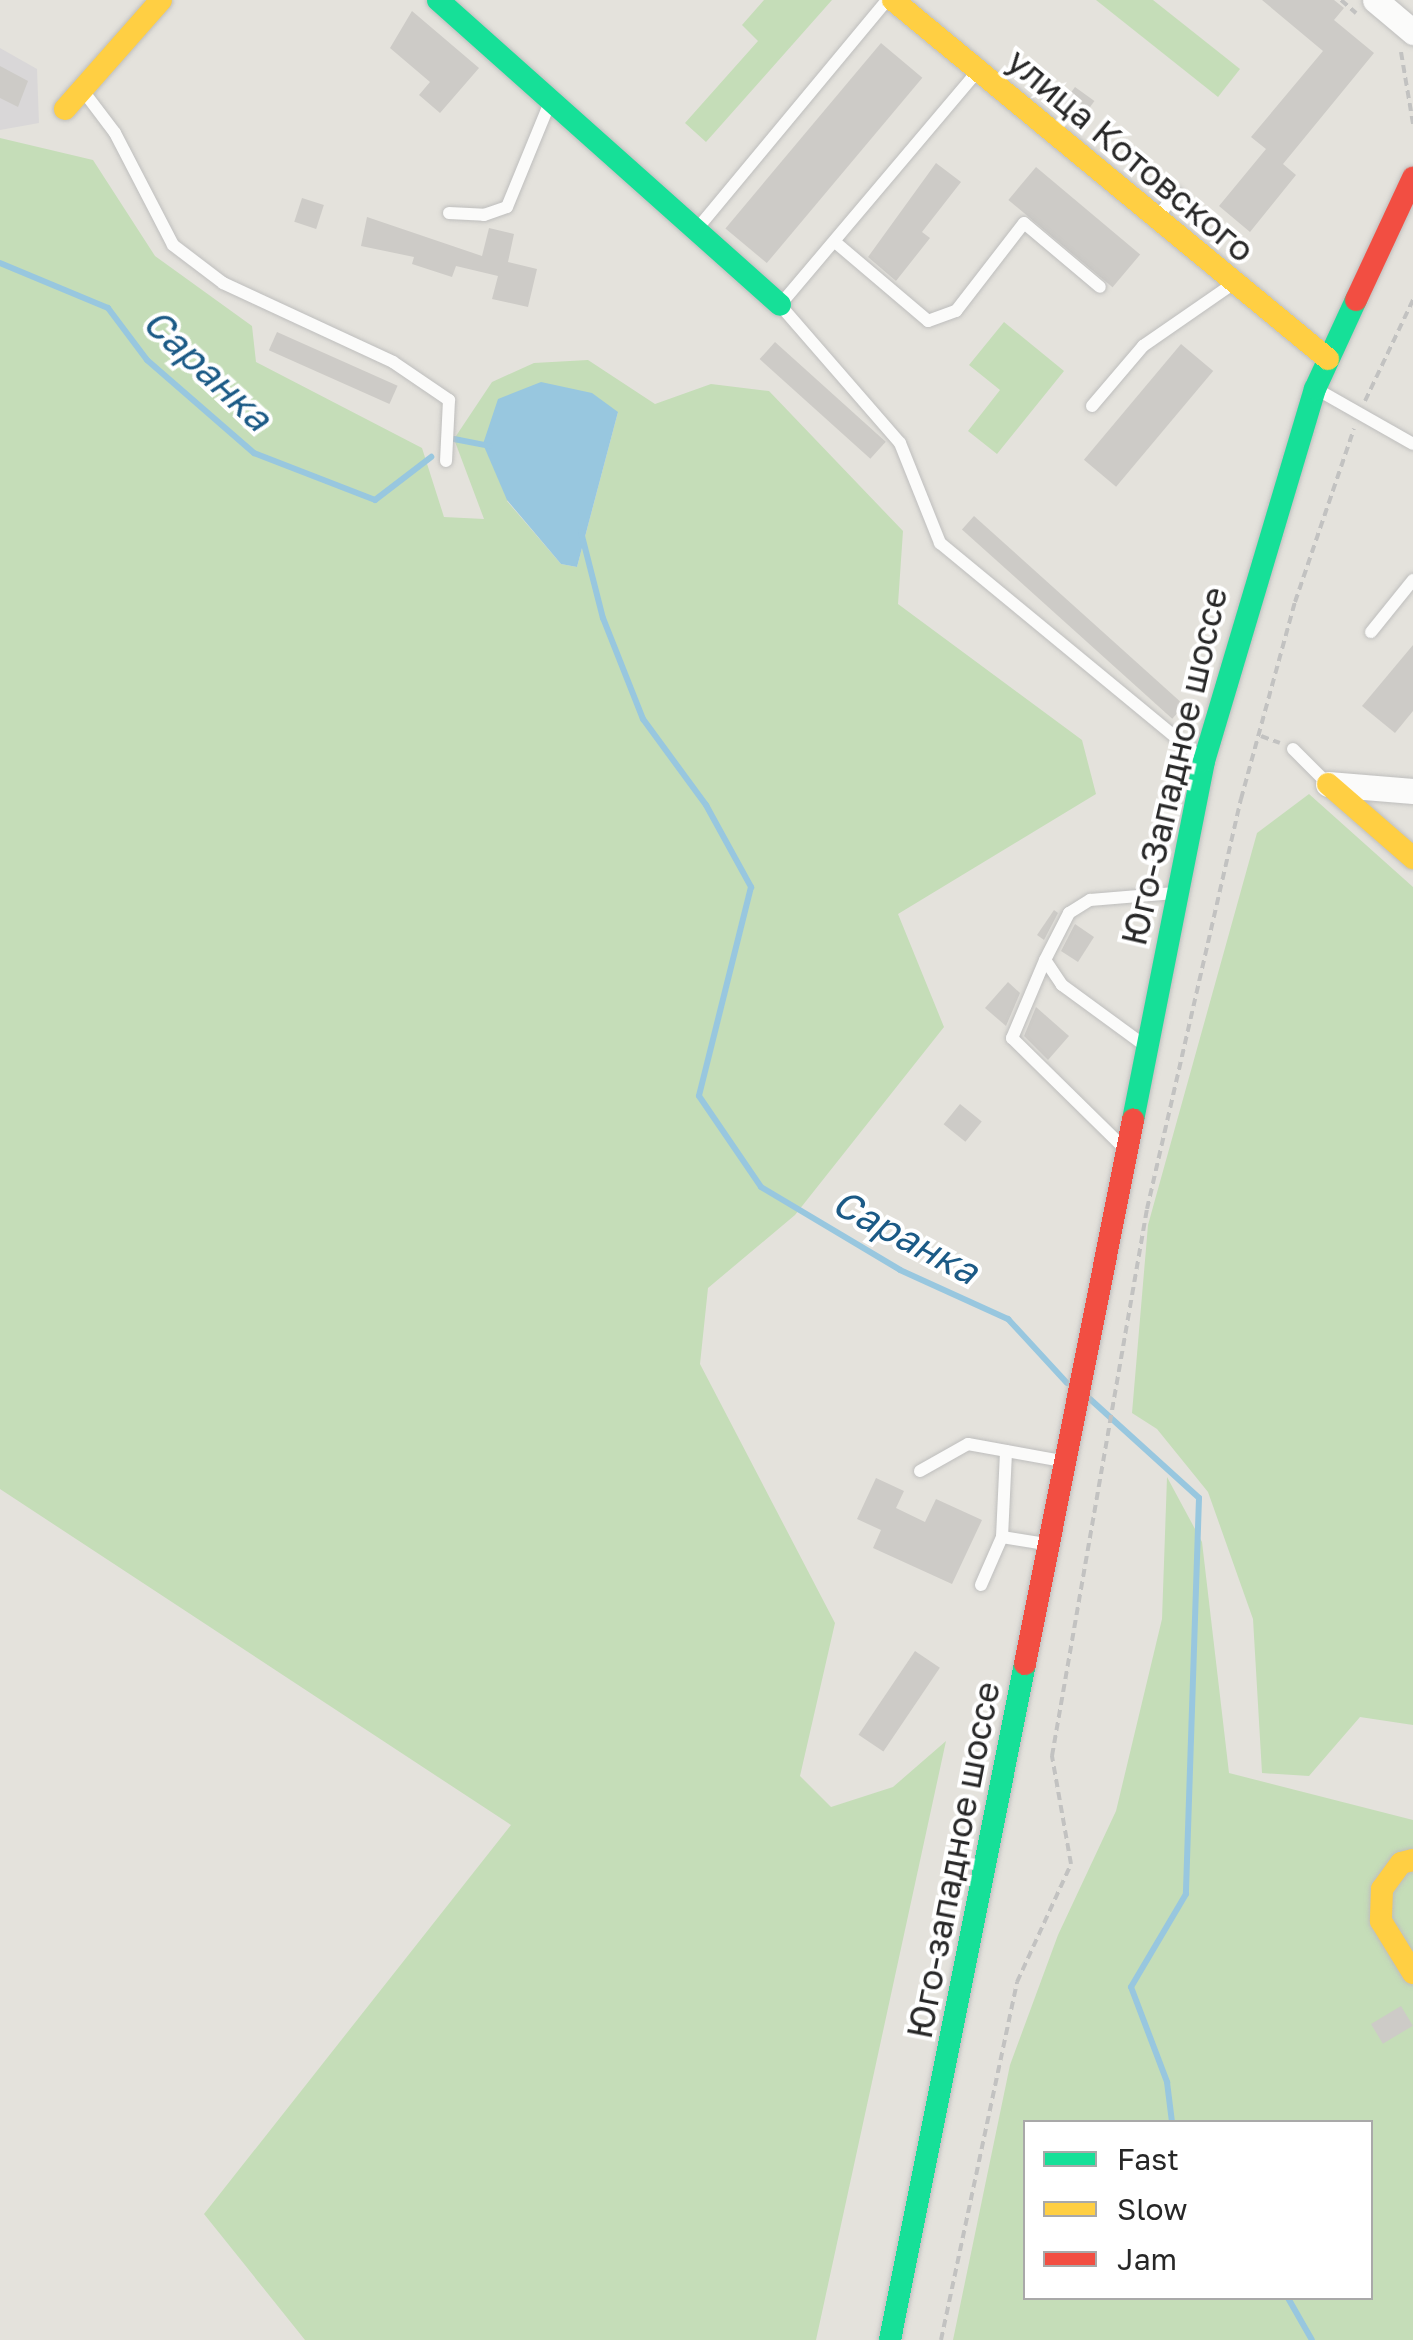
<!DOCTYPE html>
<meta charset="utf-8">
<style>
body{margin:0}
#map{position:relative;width:1413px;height:2340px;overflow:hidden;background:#e4e2dc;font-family:"Golos Text",sans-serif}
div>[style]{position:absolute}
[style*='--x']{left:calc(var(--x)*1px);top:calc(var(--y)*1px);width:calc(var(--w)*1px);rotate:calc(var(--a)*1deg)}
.industrial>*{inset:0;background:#d9d7d8}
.green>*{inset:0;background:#c5ddb8}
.water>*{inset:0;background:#98c7df}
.stream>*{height:6px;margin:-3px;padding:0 3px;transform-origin:3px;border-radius:3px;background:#98c7df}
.building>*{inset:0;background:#cdcbc7;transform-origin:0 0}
.path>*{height:4px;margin-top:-2px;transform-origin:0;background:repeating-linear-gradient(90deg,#c2c2c1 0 8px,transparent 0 13px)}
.roads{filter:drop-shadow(0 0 2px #bebebd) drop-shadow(0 0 2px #bebebd)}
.lane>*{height:12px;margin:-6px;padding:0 6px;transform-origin:6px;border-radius:6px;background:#fbfbfa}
.street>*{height:25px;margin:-12.5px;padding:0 12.5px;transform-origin:12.5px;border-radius:12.5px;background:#fbfbfa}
.fast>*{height:22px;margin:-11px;padding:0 11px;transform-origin:11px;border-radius:11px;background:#16e098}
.slow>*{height:22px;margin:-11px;padding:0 11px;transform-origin:11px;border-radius:11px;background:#ffcf43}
.jam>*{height:22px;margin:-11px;padding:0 11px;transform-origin:11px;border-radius:11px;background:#f24e42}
span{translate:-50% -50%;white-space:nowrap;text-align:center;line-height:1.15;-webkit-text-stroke:8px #fff;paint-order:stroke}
.street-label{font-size:35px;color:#272727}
.water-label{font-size:38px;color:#1b5a86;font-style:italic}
.legend{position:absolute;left:1023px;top:2120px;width:350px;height:180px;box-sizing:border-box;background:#fff;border:2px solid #a9a9a9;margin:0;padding:12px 18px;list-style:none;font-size:30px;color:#272727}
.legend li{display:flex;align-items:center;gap:20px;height:50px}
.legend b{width:50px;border:2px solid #a9a9a9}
</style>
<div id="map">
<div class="industrial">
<div style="clip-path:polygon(0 48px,37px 69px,39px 123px,0 130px)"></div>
</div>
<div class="green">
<div style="clip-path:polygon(764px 0,832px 0,706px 142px,685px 123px,758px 41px,742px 25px)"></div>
<div style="clip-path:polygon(1096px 0,1153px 0,1240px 69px,1218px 97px)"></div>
<div style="clip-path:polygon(evenodd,0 138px,93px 160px,155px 256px,252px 326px,256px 362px,422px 448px,444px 517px,484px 519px,454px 439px,492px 382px,534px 363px,588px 360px,655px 404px,711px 384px,769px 391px,903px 531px,898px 604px,1082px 740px,1096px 794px,898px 914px,944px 1027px,795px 1215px,708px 1288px,700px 1364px,835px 1623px,800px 1776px,831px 1807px,893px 1787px,946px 1741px,816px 2340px,305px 2340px,204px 2214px,511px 1825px,0 1489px,0 138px,618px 412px,577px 567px,561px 564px,507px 501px,618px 412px)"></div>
<div style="clip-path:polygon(1004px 322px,1064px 371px,997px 454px,968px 431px,1000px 390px,969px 365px)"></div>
<div style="clip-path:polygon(1309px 794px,1413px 887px,1413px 1725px,1360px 1717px,1309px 1776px,1262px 1773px,1253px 1619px,1208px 1492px,1157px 1429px,1132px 1413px,1148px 1225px,1257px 833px)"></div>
<div style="clip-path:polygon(evenodd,1167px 1477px,1202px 1542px,1229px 1773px,1413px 1820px,1413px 2340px,953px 2340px,1010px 2065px,1058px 1935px,1116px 1811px,1162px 1619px,1167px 1477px,1026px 2122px,1370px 2122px,1370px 2298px,1026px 2298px,1026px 2122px)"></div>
</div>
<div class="water">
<div style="clip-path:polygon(541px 382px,592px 393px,618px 412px,577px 567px,561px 564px,507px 500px,483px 444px,498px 399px)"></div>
</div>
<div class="stream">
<div style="--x:0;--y:263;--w:117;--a:22.6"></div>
<div style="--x:108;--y:308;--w:65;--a:53.1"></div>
<div style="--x:147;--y:360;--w:142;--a:41"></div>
<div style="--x:254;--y:453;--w:130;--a:21.2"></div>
<div style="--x:375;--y:500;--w:71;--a:-37.5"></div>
<div style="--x:454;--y:439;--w:36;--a:11"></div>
<div style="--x:581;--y:532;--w:89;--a:75.7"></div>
<div style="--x:603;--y:618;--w:109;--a:68.4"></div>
<div style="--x:643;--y:719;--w:107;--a:53.8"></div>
<div style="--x:706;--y:805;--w:94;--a:61.2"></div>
<div style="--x:751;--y:887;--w:215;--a:104"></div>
<div style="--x:699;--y:1096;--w:110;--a:55.7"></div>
<div style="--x:761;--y:1187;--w:162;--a:30.8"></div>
<div style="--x:900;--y:1270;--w:119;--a:24.4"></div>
<div style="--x:1008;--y:1319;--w:87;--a:47.3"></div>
<div style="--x:1090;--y:1399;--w:147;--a:42.2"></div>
<div style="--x:1199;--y:1498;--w:396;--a:91.9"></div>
<div style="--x:1186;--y:1894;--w:108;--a:120.6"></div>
<div style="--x:1131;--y:1987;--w:102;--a:69.2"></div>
<div style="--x:1167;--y:2082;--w:40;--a:82.9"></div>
<div style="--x:1288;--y:2298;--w:48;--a:60.3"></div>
</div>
<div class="building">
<div style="clip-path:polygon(1262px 0,1334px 0,1344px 8px,1334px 20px,1374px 53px,1283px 164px,1296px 175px,1250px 232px,1219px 206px,1266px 149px,1251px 137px,1323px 51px)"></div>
<div style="clip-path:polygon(412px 11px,479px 68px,440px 113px,419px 95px,430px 82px,390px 48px)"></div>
<div style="left:881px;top:43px;width:54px;height:242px;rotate:40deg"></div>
<div style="clip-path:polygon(0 66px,28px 81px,18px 107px,0 98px)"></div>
<div style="left:1075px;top:87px;width:24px;height:20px;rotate:36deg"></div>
<div style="clip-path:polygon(936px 163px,961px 182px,922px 232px,930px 238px,896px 281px,868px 257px)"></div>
<div style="left:1036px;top:167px;width:136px;height:43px;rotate:40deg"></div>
<div style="left:302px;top:198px;width:23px;height:25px;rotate:18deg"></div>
<div style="clip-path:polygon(367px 217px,482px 256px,489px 228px,514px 234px,508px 262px,537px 269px,528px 307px,492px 299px,498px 276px,456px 266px,452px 277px,412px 264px,414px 257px,361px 246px)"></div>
<div style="left:277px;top:332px;width:132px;height:20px;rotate:24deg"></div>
<div style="left:775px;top:342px;width:149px;height:23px;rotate:42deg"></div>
<div style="left:1181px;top:344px;width:42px;height:151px;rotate:40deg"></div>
<div style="left:974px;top:516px;width:283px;height:18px;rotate:42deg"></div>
<div style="clip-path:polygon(1413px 645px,1413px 711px,1395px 733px,1362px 706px)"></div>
<div style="clip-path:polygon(1054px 910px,1058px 913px,1044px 940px,1037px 935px)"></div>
<div style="clip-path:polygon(1075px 924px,1094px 937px,1078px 962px,1061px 951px)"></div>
<div style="clip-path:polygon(1008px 982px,1020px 993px,1006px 1026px,985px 1008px)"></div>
<div style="clip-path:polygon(1036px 1007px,1069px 1036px,1048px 1060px,1024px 1036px)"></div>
<div style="left:960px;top:1104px;width:28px;height:26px;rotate:39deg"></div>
<div style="clip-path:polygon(876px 1478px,904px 1491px,896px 1508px,925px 1522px,936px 1499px,982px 1520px,952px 1584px,873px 1548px,881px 1530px,857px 1519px)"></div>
<div style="left:915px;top:1651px;width:30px;height:101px;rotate:34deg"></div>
<div style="left:1401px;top:2006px;width:23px;height:35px;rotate:59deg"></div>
</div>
<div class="path">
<div style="--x:1341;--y:0;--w:20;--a:41"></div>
<div style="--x:1401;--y:52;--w:73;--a:80.5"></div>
<div style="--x:1365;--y:401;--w:112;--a:-64.6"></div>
<div style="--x:1261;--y:736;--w:20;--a:20"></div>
<div style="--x:941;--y:2340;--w:366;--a:-78"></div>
<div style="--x:1017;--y:1982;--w:130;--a:-65.4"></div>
<div style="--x:1071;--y:1864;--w:110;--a:-100"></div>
<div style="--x:1052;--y:1756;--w:555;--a:-80.15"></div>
<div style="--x:1147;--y:1209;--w:421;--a:-77.1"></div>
<div style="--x:1241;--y:799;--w:204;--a:-74.7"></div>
<div style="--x:1295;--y:602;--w:183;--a:-71.2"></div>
</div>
<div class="roads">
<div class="lane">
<div style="--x:976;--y:73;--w:304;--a:130.2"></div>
<div style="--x:780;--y:305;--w:183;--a:49"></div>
<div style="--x:900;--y:443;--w:108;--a:68.2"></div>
<div style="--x:940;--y:543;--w:340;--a:39.5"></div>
<div style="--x:84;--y:92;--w:51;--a:52.9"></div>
<div style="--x:115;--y:133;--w:126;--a:62.6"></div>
<div style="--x:173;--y:245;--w:63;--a:37.2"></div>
<div style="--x:223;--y:283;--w:187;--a:24.9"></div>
<div style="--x:393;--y:362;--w:68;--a:34.2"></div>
<div style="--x:449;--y:400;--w:61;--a:92.8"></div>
<div style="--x:449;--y:213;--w:35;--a:3"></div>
<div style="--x:484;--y:215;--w:24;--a:-19"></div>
<div style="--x:507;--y:207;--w:113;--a:-67.7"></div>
<div style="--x:1159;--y:215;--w:28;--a:-51"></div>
<div style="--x:697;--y:229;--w:298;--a:-50.3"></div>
<div style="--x:835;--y:242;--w:122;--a:40.3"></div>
<div style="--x:928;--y:321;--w:30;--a:-20"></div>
<div style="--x:956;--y:311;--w:111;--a:-52.3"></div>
<div style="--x:1024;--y:223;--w:99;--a:40.1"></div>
<div style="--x:1318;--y:390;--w:109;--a:29.6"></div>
<div style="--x:1092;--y:406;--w:79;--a:-49.6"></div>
<div style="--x:1143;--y:346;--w:107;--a:-34.7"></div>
<div style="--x:1371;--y:632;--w:67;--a:-51.1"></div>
<div style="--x:1293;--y:749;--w:47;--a:45"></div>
<div style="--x:1045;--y:960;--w:85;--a:112.9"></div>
<div style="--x:1012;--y:1038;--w:157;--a:44.5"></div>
<div style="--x:1144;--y:1045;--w:102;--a:-143.8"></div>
<div style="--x:1062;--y:985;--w:30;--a:-124"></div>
<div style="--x:1045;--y:960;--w:53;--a:-62.9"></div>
<div style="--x:1069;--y:913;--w:25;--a:-32"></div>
<div style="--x:1090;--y:900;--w:85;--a:-4.7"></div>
<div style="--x:920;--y:1471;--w:55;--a:-29.4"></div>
<div style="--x:968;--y:1444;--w:96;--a:10.3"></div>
<div style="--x:1002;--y:1537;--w:86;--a:-87.3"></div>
<div style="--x:981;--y:1585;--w:52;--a:-66.4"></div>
<div style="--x:1002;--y:1537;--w:44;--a:9.2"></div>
</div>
<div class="street">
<div style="--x:1375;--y:0;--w:50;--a:40.1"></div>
<div style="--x:1328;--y:784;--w:85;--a:4.7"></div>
</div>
<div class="fast">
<div style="--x:438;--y:0;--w:458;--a:41.7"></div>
<div style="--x:1133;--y:1120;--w:366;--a:-78.8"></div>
<div style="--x:1204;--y:761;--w:388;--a:-73.4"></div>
<div style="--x:1315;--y:389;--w:98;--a:-65.3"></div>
<div style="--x:890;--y:2340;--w:689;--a:-78.71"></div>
</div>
<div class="slow">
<div style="--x:893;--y:0;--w:564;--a:39.53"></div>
<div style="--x:65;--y:109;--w:145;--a:-48.6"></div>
<div style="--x:1328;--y:784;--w:113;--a:41"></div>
<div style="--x:1413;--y:1860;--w:12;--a:166"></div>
<div style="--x:1401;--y:1863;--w:32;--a:126"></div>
<div style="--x:1382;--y:1889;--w:32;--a:92"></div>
<div style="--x:1381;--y:1921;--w:61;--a:58.4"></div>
</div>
<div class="jam">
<div style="--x:1356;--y:300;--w:135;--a:-65"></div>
<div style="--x:1025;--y:1664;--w:555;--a:-78.77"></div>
</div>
</div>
<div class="street-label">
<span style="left:1131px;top:155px;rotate:40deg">улица Котовского</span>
<span style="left:1174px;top:766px;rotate:-77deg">Юго-Западное шоссе</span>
<span style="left:953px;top:1860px;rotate:-79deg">Юго-западное шоссе</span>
</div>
<div class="water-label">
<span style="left:208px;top:369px;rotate:43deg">Саранка</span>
<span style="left:906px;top:1236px;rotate:28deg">Саранка</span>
</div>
<ul class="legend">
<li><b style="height:12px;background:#16e098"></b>Fast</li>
<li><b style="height:12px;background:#ffcf43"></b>Slow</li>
<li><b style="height:12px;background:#f24e42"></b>Jam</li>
</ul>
</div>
